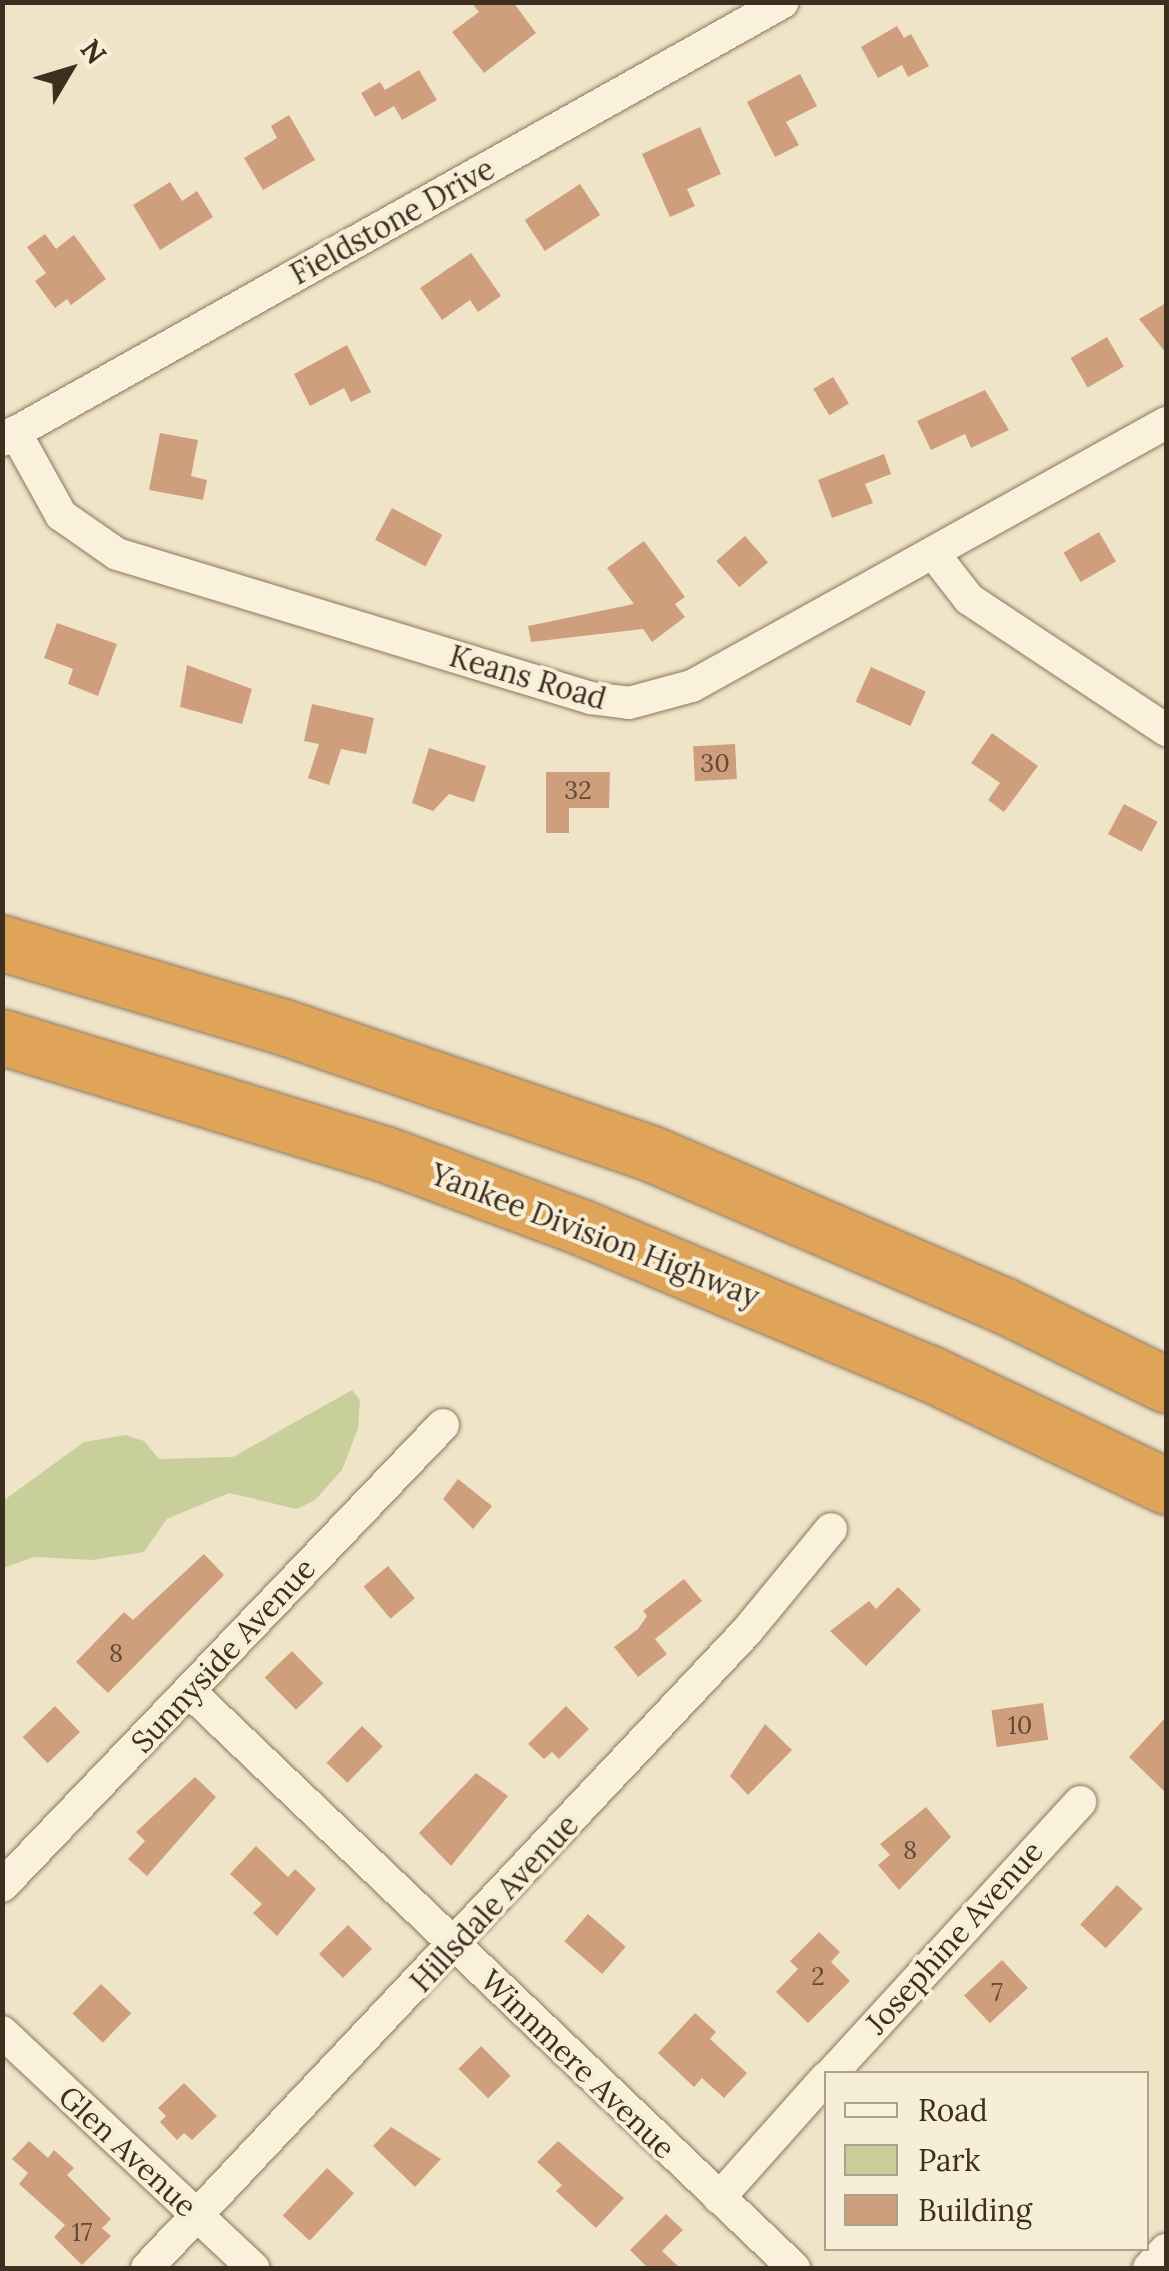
<!DOCTYPE html>
<style>
body{margin:0}
#map{position:relative;width:1169px;height:2271px;overflow:hidden;background:#f0e4c8;font-family:Lora,serif}
div>[style]{position:absolute}
[style*='--x']{left:calc(var(--x)*1px);top:calc(var(--y)*1px);width:calc(var(--w)*1px);rotate:calc(var(--a)*1deg)}
.green>*{inset:0;background:#c9cf9b}
.building>*{inset:0;background:#cf9f7d;transform-origin:0 0}
.roads{filter:drop-shadow(0 0 2px #8d765c) drop-shadow(0 0 2px #8d765c)}
.minor>*{height:32px;margin:-16px;padding:0 16px;transform-origin:16px;border-radius:16px;background:#faf1dc}
.motorway>*{height:55px;margin:-27.5px;padding:0 27.5px;transform-origin:27.5px;border-radius:27.5px;background:#e0a458}
span{translate:-50% -50%;white-space:nowrap;text-align:center;line-height:1.15;-webkit-text-stroke:8px #f7eed8;paint-order:stroke}
.number-label{font-size:25px;color:#624a37}
.number-label span{-webkit-text-stroke-width:0}
.street-label{font-size:30px;color:#3d2e20}
.frame{position:absolute;inset:0;border:5px solid #3d2e20;pointer-events:none}
.legend{position:absolute;left:824px;top:2071px;width:325px;height:180px;box-sizing:border-box;background:#f7eed8;border:2px solid #ada18e;margin:0;padding:12px 18px;list-style:none;font-size:30px;color:#3d2e20}
.legend li{display:flex;align-items:center;gap:20px;height:50px}
.legend b{width:50px;border:2px solid #ada18e}
.north{position:absolute;left:20px;top:20px;width:100px;height:100px;-webkit-text-stroke:8px #f7eed8;paint-order:stroke;rotate:52deg;font-size:28px;font-weight:700;line-height:40px;text-align:center;color:#3d2e20}
.north::after{content:'';display:block;margin:auto;width:35px;height:45px;background:#3d2e20;clip-path:polygon(50% 0,100% 100%,50% 72%,0 100%)}
</style>
<div id="map">
<div class="green">
<div style="clip-path:polygon(352px 1390px,360px 1400px,358px 1428px,342px 1470px,315px 1500px,297px 1509px,229px 1493px,167px 1519px,144px 1552px,92px 1560px,34px 1557px,3px 1568px,3px 1501px,84px 1442px,126px 1435px,144px 1441px,159px 1459px,233px 1457px)"></div>
</div>
<div class="building">
<div style="clip-path:polygon(471px 2px,513px 2px,536px 33px,484px 73px,452px 32px,479px 12px)"></div>
<div style="clip-path:polygon(897px 26px,904px 38px,911px 34px,929px 66px,908px 77px,902px 65px,878px 78px,861px 47px)"></div>
<div style="clip-path:polygon(419px 70px,437px 100px,402px 120px,394px 106px,375px 117px,361px 93px,380px 82px,385px 90px)"></div>
<div style="clip-path:polygon(800px 74px,817px 106px,786px 122px,799px 145px,775px 157px,747px 102px)"></div>
<div style="clip-path:polygon(289px 115px,315px 160px,263px 190px,244px 158px,277px 138px,271px 126px)"></div>
<div style="clip-path:polygon(700px 127px,721px 174px,687px 189px,695px 206px,670px 217px,642px 154px)"></div>
<div style="clip-path:polygon(170px 182px,182px 201px,197px 191px,213px 217px,160px 250px,133px 205px)"></div>
<div style="left:580px;top:184px;width:37px;height:66px;rotate:57deg"></div>
<div style="clip-path:polygon(45px 234px,56px 249px,74px 235px,106px 279px,71px 305px,67px 299px,55px 308px,35px 281px,46px 273px,27px 247px)"></div>
<div style="clip-path:polygon(471px 253px,501px 296px,478px 312px,470px 300px,442px 320px,420px 288px)"></div>
<div style="clip-path:polygon(1166px 303px,1166px 353px,1139px 319px)"></div>
<div style="left:1107px;top:337px;width:34px;height:42px;rotate:60deg"></div>
<div style="clip-path:polygon(347px 345px,371px 392px,351px 402px,344px 388px,310px 406px,294px 374px)"></div>
<div style="left:833px;top:377px;width:31px;height:23px;rotate:59deg"></div>
<div style="clip-path:polygon(985px 390px,1009px 430px,971px 448px,965px 434px,931px 450px,917px 421px)"></div>
<div style="clip-path:polygon(160px 433px,198px 440px,191px 476px,207px 480px,203px 500px,149px 490px)"></div>
<div style="clip-path:polygon(884px 454px,891px 474px,865px 484px,873px 503px,832px 518px,818px 480px)"></div>
<div style="left:392px;top:508px;width:57px;height:36px;rotate:28deg"></div>
<div style="left:1099px;top:532px;width:34px;height:41px;rotate:60deg"></div>
<div style="left:745px;top:536px;width:35px;height:38px;rotate:49deg"></div>
<div style="clip-path:polygon(644px 541px,685px 597px,675px 604px,685px 617px,652px 642px,643px 629px,531px 642px,528px 626px,634px 604px,607px 568px)"></div>
<div style="clip-path:polygon(57px 623px,117px 644px,98px 696px,68px 684px,73px 669px,44px 658px)"></div>
<div style="clip-path:polygon(187px 665px,252px 689px,242px 724px,180px 707px)"></div>
<div style="left:871px;top:667px;width:60px;height:38px;rotate:24deg"></div>
<div style="clip-path:polygon(312px 704px,374px 718px,366px 754px,341px 749px,329px 785px,308px 778px,319px 744px,304px 741px)"></div>
<div style="clip-path:polygon(992px 733px,1038px 766px,1004px 812px,988px 800px,1000px 783px,971px 763px)"></div>
<div style="left:735px;top:744px;width:35px;height:42px;rotate:87deg"></div>
<div style="clip-path:polygon(429px 748px,486px 766px,474px 802px,449px 794px,433px 811px,412px 803px)"></div>
<div style="clip-path:polygon(546px 772px,610px 772px,609px 808px,569px 808px,569px 833px,546px 833px)"></div>
<div style="left:1124px;top:804px;width:38px;height:34px;rotate:28deg"></div>
<div style="clip-path:polygon(458px 1479px,492px 1506px,473px 1529px,443px 1499px)"></div>
<div style="clip-path:polygon(204px 1554px,224px 1575px,108px 1693px,76px 1662px,124px 1612px,133px 1620px)"></div>
<div style="left:388px;top:1566px;width:42px;height:32px;rotate:50deg"></div>
<div style="clip-path:polygon(684px 1579px,702px 1601px,655px 1639px,667px 1654px,638px 1677px,614px 1647px,638px 1629px,647px 1616px,643px 1611px)"></div>
<div style="clip-path:polygon(898px 1587px,921px 1610px,866px 1666px,830px 1631px,869px 1601px,876px 1609px)"></div>
<div style="left:292px;top:1651px;width:45px;height:38px;rotate:46deg"></div>
<div style="left:1043px;top:1703px;width:37px;height:52px;rotate:82deg"></div>
<div style="left:55px;top:1706px;width:36px;height:45px;rotate:46deg"></div>
<div style="clip-path:polygon(566px 1706px,589px 1729px,559px 1759px,552px 1752px,544px 1759px,528px 1744px)"></div>
<div style="clip-path:polygon(1166px 1717px,1166px 1793px,1129px 1757px)"></div>
<div style="clip-path:polygon(765px 1724px,792px 1750px,748px 1795px,730px 1776px)"></div>
<div style="left:362px;top:1726px;width:29px;height:51px;rotate:44deg"></div>
<div style="clip-path:polygon(476px 1773px,508px 1796px,451px 1866px,419px 1833px)"></div>
<div style="clip-path:polygon(195px 1777px,216px 1797px,147px 1876px,128px 1859px,145px 1841px,136px 1832px)"></div>
<div style="clip-path:polygon(926px 1807px,951px 1837px,899px 1890px,878px 1865px,890px 1855px,880px 1844px)"></div>
<div style="clip-path:polygon(256px 1846px,288px 1877px,295px 1869px,316px 1889px,277px 1936px,253px 1913px,262px 1904px,230px 1874px)"></div>
<div style="left:1117px;top:1885px;width:35px;height:54px;rotate:43deg"></div>
<div style="left:588px;top:1914px;width:50px;height:36px;rotate:41deg"></div>
<div style="left:348px;top:1925px;width:34px;height:41px;rotate:45deg"></div>
<div style="clip-path:polygon(819px 1932px,840px 1952px,831px 1962px,850px 1981px,808px 2023px,776px 1992px,798px 1969px,790px 1961px)"></div>
<div style="left:1002px;top:1960px;width:38px;height:52px;rotate:47deg"></div>
<div style="left:101px;top:1984px;width:42px;height:41px;rotate:44deg"></div>
<div style="clip-path:polygon(695px 2013px,716px 2032px,710px 2039px,747px 2073px,724px 2098px,702px 2078px,694px 2087px,658px 2053px)"></div>
<div style="left:481px;top:2046px;width:42px;height:32px;rotate:45deg"></div>
<div style="clip-path:polygon(184px 2083px,217px 2116px,192px 2140px,184px 2133px,177px 2140px,160px 2122px,166px 2116px,158px 2108px)"></div>
<div style="clip-path:polygon(391px 2127px,441px 2159px,415px 2187px,373px 2146px)"></div>
<div style="clip-path:polygon(29px 2141px,48px 2158px,54px 2150px,74px 2168px,67px 2175px,111px 2219px,102px 2228px,111px 2236px,82px 2265px,54px 2237px,65px 2225px,19px 2184px,28px 2173px,12px 2159px)"></div>
<div style="clip-path:polygon(558px 2141px,624px 2198px,596px 2228px,556px 2191px,562px 2185px,537px 2162px)"></div>
<div style="left:327px;top:2168px;width:37px;height:65px;rotate:43deg"></div>
<div style="clip-path:polygon(666px 2214px,683px 2230px,662px 2251px,680px 2268px,648px 2268px,630px 2250px)"></div>
</div>
<div class="roads">
<div class="minor">
<div style="--x:15;--y:432;--w:95;--a:61"></div>
<div style="--x:61;--y:515;--w:68;--a:34.9"></div>
<div style="--x:117;--y:554;--w:494;--a:16.9"></div>
<div style="--x:590;--y:698;--w:39;--a:7"></div>
<div style="--x:629;--y:703;--w:65;--a:-15.1"></div>
<div style="--x:692;--y:686;--w:542;--a:-29.02"></div>
<div style="--x:2;--y:440;--w:895;--a:-29.28"></div>
<div style="--x:934;--y:554;--w:57;--a:52.1"></div>
<div style="--x:969;--y:599;--w:237;--a:33.6"></div>
<div style="--x:190;--y:1692;--w:835;--a:43.64"></div>
<div style="--x:2;--y:1886;--w:638;--a:-46.27"></div>
<div style="--x:2;--y:2032;--w:345;--a:43.2"></div>
<div style="--x:831;--y:2074;--w:369;--a:-47.5"></div>
<div style="--x:719;--y:2198;--w:161;--a:-48.3"></div>
<div style="--x:147;--y:2268;--w:875;--a:-46.71"></div>
<div style="--x:747;--y:1631;--w:132;--a:-50.5"></div>
<div style="--x:1149;--y:2268;--w:25;--a:-47"></div>
</div>
<div class="motorway">
<div style="--x:2;--y:943;--w:291;--a:16.6"></div>
<div style="--x:281;--y:1026;--w:390;--a:19"></div>
<div style="--x:650;--y:1153;--w:387;--a:23.3"></div>
<div style="--x:1005;--y:1306;--w:179;--a:26.1"></div>
<div style="--x:2;--y:1037;--w:400;--a:17"></div>
<div style="--x:385;--y:1154;--w:209;--a:20.4"></div>
<div style="--x:581;--y:1227;--w:377;--a:22.8"></div>
<div style="--x:929;--y:1373;--w:263;--a:25.5"></div>
</div>
</div>
<div class="number-label">
<span style="left:715px;top:763px">30</span>
<span style="left:578px;top:790px">32</span>
<span style="left:116px;top:1653px">8</span>
<span style="left:1020px;top:1725px">10</span>
<span style="left:910px;top:1850px">8</span>
<span style="left:818px;top:1976px">2</span>
<span style="left:997px;top:1992px">7</span>
<span style="left:82px;top:2232px">17</span>
</div>
<div class="street-label">
<span style="left:392px;top:221px;rotate:-29deg">Fieldstone Drive</span>
<span style="left:528px;top:677px;rotate:16deg">Keans Road</span>
<span style="left:595px;top:1235px;rotate:21deg">Yankee Division Highway</span>
<span style="left:223px;top:1655px;rotate:-47deg">Sunnyside Avenue</span>
<span style="left:494px;top:1903px;rotate:-47deg">Hillsdale Avenue</span>
<span style="left:954px;top:1937px;rotate:-48deg">Josephine Avenue</span>
<span style="left:578px;top:2064px;rotate:44deg">Winnmere Avenue</span>
<span style="left:128px;top:2151px;rotate:43deg">Glen Avenue</span>
</div>
<div class="frame"></div>
<ul class="legend">
<li><b style="height:12px;background:#faf1dc"></b>Road</li>
<li><b style="height:28px;background:#c9cf9b"></b>Park</li>
<li><b style="height:28px;background:#cf9f7d"></b>Building</li>
</ul>
<div class="north">N</div>
</div>
